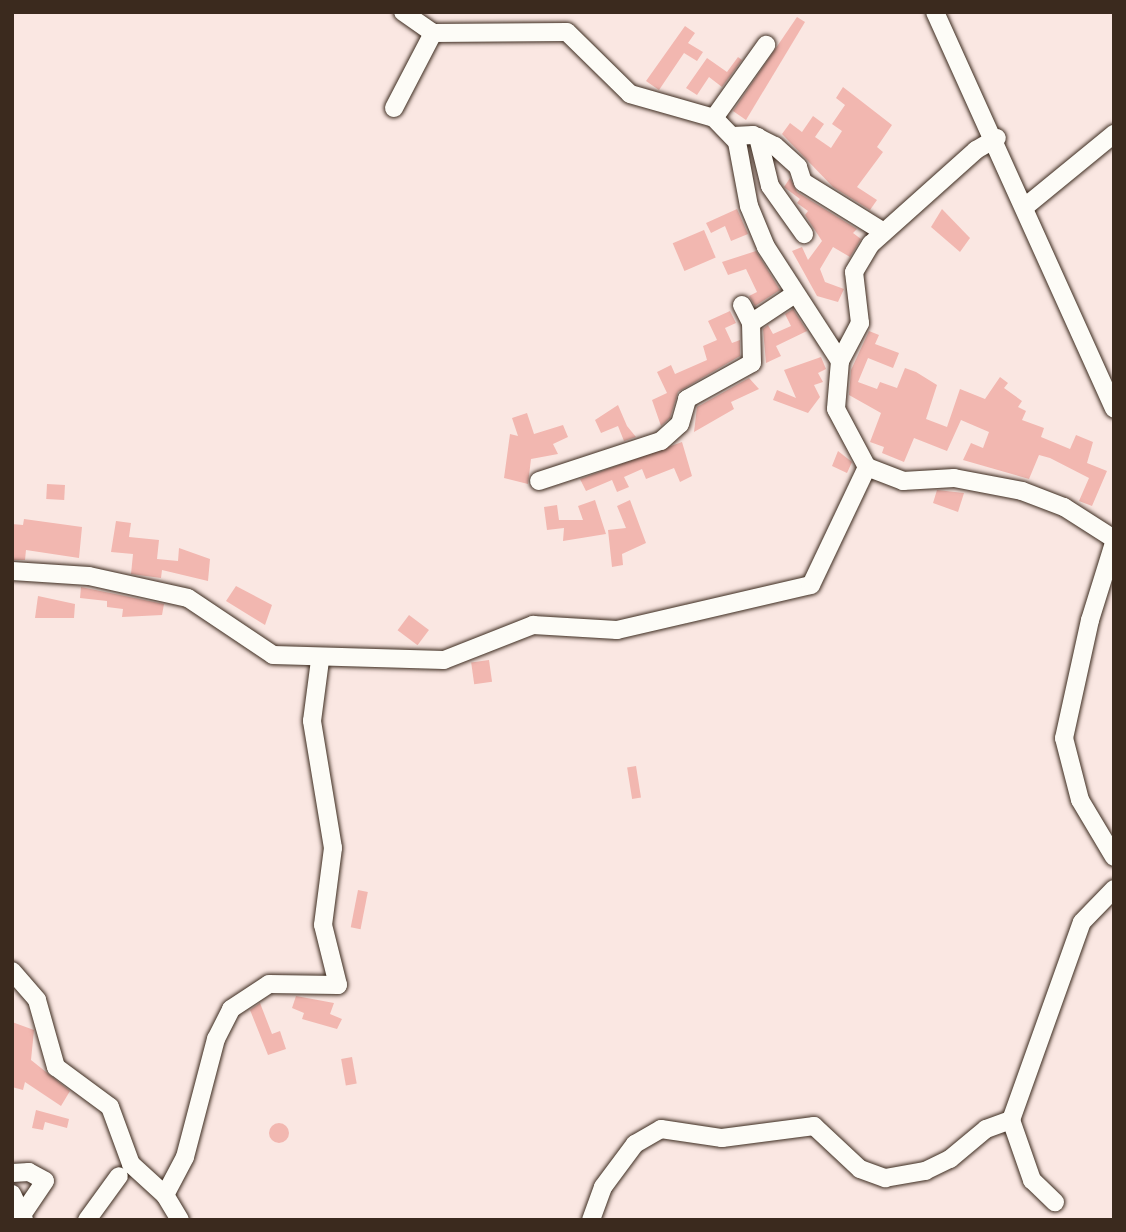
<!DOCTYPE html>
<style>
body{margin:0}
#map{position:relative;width:1126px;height:1232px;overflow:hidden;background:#fae7e2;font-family:Mali,sans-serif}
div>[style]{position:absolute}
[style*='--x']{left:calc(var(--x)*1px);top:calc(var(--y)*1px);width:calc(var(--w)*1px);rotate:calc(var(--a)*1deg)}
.building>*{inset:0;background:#f2b7b0;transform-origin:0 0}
.round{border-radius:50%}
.roads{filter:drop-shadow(0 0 2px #3b2a1e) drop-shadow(0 0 2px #3b2a1e)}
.minor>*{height:18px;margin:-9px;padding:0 9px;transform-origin:9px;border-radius:9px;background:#fdfcf7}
span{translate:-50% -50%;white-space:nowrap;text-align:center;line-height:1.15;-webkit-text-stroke:7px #fdfcf7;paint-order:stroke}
.frame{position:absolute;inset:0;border:14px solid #3b2a1e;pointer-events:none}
</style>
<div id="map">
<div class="building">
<div style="clip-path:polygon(797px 17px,805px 22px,746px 120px,733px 111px)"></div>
<div style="clip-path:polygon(685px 26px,695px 33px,688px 43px,703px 52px,697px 61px,684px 53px,659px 90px,646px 81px)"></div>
<div style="clip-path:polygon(738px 57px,742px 60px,722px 87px,709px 77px,697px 95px,686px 88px,707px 58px,727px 72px)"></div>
<div style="clip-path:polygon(843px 87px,892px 125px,877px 147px,883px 152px,857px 187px,877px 200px,870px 210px,833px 187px,782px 134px,790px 123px,802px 132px,813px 116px,824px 124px,815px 137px,831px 148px,842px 131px,832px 124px,845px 105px,836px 98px)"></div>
<div style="clip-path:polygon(790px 178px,797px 192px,857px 229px,853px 233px,861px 239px,850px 257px,833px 247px,820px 269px,825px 282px,844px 289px,838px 302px,817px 296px,792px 251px,802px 247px,808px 260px,822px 241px,805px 215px,808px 211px,797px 203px,800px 199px,784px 187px)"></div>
<div style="clip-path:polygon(737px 209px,748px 234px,731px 241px,725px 226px,711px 233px,706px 223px)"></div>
<div style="clip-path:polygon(942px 209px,970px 238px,960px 252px,931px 227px)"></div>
<div style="left:704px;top:230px;width:30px;height:34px;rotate:67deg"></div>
<div style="clip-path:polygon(756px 251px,780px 290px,755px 306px,749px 296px,757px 292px,746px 269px,728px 275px,722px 262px)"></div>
<div style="clip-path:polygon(793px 309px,807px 331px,776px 346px,781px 356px,766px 363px,763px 329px,768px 325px,773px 334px,791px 326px,785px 314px)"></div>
<div style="clip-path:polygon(730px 311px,736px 323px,725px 328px,732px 343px,740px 340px,740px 356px,678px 392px,670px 418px,661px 426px,652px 400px,667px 393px,657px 372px,671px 365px,675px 374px,707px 360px,703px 346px,717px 340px,708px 321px)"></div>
<div style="clip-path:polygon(869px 331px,879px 335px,875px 344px,899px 353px,893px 368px,868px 358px,858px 382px,877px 389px,880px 382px,897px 388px,905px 368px,916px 372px,937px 385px,926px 419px,947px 427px,960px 389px,985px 399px,1000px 377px,1008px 383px,1004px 388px,1022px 401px,1018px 407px,1026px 411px,1022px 420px,1044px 428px,1041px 437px,1070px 449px,1076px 435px,1093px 442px,1087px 463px,1107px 471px,1092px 506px,1079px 501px,1089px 478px,1050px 458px,1039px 455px,1029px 479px,963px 460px,971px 443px,983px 448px,989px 432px,961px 420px,947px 451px,914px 438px,904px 462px,882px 453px,884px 447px,870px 442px,881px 413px,849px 395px,851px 370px)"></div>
<div style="clip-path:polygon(821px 357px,826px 369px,818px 373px,823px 382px,814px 385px,820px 397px,808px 413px,773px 400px,777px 390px,796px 398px,784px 370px)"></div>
<div style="clip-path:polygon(749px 378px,759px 389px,731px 402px,734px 409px,694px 432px,697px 407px)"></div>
<div style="clip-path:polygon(618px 405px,627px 426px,636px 437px,624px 441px,618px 426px,601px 433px,595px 420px)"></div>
<div style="clip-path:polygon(527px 413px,534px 434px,563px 425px,568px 437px,553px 444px,558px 454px,531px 459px,528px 484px,504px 478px,510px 434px,518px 436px,512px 418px)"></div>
<div style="clip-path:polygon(682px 442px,692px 476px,680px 482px,674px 468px,646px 479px,642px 469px,624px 477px,629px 487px,617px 492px,612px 480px,586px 491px,580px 479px)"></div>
<div style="clip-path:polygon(838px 451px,852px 462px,847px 473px,832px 466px)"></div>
<div style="left:47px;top:484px;width:18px;height:15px;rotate:3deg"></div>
<div style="clip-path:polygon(937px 490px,964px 493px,958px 512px,933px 503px)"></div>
<div style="clip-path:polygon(595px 500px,606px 534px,563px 541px,564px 528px,547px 530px,544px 507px,557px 505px,559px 520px,583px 520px,578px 506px)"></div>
<div style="clip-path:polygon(630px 500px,646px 543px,622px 554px,623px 565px,612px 567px,608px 530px,626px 528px,617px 506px)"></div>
<div style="clip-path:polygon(24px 519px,82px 527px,79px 558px,26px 550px,25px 560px,12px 560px,12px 524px,23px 525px)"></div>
<div style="clip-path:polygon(116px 521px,131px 523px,129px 537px,159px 540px,157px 559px,178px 561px,179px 548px,210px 559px,208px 581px,162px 570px,161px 578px,131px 574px,133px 554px,111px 552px)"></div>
<div style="clip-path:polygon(236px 586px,272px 605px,265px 625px,226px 601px)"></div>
<div style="clip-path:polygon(81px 587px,164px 604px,162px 615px,122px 617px,123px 609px,107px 607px,107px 601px,80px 598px)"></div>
<div style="clip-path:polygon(38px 596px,75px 604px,74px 618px,35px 618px)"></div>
<div style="left:409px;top:615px;width:25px;height:19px;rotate:37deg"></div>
<div style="left:489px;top:660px;width:22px;height:18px;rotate:82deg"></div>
<div style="left:636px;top:766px;width:32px;height:9px;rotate:81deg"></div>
<div style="left:358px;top:890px;width:10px;height:38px;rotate:11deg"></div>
<div style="clip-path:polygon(296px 996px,334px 1003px,330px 1014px,342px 1019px,337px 1029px,302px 1019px,304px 1013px,292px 1008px)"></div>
<div style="clip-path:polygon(260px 1003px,272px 1034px,280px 1031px,286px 1049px,268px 1055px,250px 1010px)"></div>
<div style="clip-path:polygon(12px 1022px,34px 1030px,31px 1060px,70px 1091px,61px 1106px,25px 1082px,23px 1090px,12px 1087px)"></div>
<div style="left:352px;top:1057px;width:27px;height:11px;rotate:80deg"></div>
<div style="clip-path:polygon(36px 1110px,69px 1119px,67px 1128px,45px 1122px,43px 1130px,32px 1128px)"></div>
<div class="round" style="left:269px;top:1123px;width:20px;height:20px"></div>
</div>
<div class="roads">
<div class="minor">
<div style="--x:403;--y:12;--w:37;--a:35"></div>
<div style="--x:433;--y:33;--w:134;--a:-0.4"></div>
<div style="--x:567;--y:32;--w:88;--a:44.5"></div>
<div style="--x:630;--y:94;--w:87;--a:15.9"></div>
<div style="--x:714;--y:118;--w:33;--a:46"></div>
<div style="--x:737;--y:142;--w:65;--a:79.4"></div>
<div style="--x:749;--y:206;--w:44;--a:67.5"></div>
<div style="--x:766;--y:247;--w:136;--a:57"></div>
<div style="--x:840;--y:361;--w:48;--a:94.8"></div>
<div style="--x:836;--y:409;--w:66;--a:61.9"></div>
<div style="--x:867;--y:467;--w:39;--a:21"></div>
<div style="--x:903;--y:481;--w:51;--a:-3.4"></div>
<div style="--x:954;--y:478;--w:69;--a:10.8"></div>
<div style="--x:1022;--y:491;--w:45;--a:20.9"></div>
<div style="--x:1064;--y:507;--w:59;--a:32.6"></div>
<div style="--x:935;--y:12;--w:435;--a:65.7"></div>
<div style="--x:394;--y:108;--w:85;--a:-62.5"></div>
<div style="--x:714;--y:118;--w:90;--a:-54.5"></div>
<div style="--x:733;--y:136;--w:20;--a:-3"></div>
<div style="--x:753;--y:135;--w:25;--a:27"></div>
<div style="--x:775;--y:146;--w:31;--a:42"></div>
<div style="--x:798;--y:167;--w:16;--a:72"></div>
<div style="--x:803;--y:182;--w:93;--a:31.8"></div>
<div style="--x:758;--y:137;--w:50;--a:76.2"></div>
<div style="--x:770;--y:186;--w:59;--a:54.7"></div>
<div style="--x:1026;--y:206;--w:114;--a:-39.3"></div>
<div style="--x:742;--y:305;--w:20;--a:63"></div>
<div style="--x:751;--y:323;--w:53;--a:-33.4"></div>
<div style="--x:840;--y:361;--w:43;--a:-62.2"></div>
<div style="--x:860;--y:323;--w:51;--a:-96.7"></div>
<div style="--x:854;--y:272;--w:33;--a:-59"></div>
<div style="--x:871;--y:244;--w:141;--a:-41.8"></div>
<div style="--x:976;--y:150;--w:24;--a:-30"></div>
<div style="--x:539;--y:481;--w:128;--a:-18.2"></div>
<div style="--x:661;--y:441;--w:25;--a:-42"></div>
<div style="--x:680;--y:424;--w:26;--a:-74"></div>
<div style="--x:687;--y:399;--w:74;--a:-29"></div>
<div style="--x:752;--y:363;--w:40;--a:-91.4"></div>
<div style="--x:1114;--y:543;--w:81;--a:107.3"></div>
<div style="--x:1090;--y:620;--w:121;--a:102.4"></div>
<div style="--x:1064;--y:738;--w:64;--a:75.5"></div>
<div style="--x:1080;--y:800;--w:66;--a:59.2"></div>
<div style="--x:12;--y:571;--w:77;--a:3.7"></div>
<div style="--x:89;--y:576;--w:101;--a:12.5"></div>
<div style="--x:188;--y:598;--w:102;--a:33.8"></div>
<div style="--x:273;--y:655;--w:171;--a:1.7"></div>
<div style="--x:444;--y:660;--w:96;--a:-21.5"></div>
<div style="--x:533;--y:625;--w:84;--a:3.4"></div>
<div style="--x:617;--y:630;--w:199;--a:-13.1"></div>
<div style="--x:811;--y:585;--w:131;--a:-64.6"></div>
<div style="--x:12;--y:971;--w:38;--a:49"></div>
<div style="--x:37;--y:1000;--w:70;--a:74.2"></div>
<div style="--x:56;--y:1067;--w:67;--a:36.5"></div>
<div style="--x:110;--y:1107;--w:61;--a:69.8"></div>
<div style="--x:131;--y:1164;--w:46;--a:42.4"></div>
<div style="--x:165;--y:1195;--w:29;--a:59"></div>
<div style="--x:1011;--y:1120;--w:64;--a:70.7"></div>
<div style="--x:1032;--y:1180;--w:32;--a:44"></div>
<div style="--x:12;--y:1173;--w:17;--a:-3"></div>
<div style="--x:29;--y:1172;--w:18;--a:29"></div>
<div style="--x:45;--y:1181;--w:41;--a:124.1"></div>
<div style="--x:12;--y:1194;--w:29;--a:65"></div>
<div style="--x:165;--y:1195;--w:43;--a:-62.2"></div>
<div style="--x:185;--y:1157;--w:122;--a:-75.3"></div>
<div style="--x:216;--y:1039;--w:34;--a:-63"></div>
<div style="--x:231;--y:1009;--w:45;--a:-33.3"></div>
<div style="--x:269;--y:984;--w:69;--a:0.8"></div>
<div style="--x:338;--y:985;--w:62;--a:-104"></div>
<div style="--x:323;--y:925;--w:78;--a:-82.6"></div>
<div style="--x:333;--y:848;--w:129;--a:-99.4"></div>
<div style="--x:312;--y:721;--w:62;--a:-82.5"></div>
<div style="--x:87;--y:1220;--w:54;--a:-54"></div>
<div style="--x:591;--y:1220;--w:35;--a:-70"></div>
<div style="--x:603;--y:1187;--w:54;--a:-53.3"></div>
<div style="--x:635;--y:1144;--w:30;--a:-30"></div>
<div style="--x:661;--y:1129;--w:62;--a:8.4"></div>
<div style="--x:722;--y:1138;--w:93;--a:-7.4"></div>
<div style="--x:814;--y:1126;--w:63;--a:43.1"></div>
<div style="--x:860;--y:1169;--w:27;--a:20"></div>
<div style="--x:885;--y:1178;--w:41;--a:-9.9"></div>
<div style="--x:925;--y:1171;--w:28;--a:-26"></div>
<div style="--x:950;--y:1159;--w:47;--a:-39.8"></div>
<div style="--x:986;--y:1129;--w:27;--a:-20"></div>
<div style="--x:1011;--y:1120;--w:210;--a:-70.3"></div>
<div style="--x:1082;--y:922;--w:46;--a:-45.9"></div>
</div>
</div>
<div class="frame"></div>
</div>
